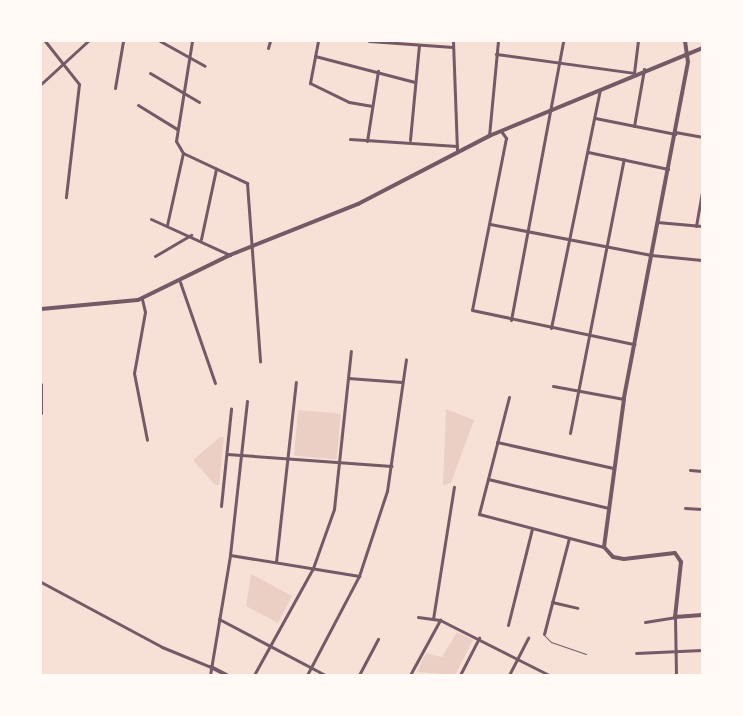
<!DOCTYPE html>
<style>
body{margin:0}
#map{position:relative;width:743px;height:716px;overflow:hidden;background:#f7e1d7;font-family:"Alegreya Sans",sans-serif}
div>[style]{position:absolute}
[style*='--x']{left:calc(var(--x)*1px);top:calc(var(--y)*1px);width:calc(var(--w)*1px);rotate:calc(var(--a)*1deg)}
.green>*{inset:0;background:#ebcfc5;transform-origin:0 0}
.service>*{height:1px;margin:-0.5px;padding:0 0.5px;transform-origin:0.5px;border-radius:0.5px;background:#755966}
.minor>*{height:3px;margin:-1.5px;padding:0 1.5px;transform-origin:1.5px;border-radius:1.5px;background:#755966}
.tertiary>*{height:4px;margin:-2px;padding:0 2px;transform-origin:2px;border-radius:2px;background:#755966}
span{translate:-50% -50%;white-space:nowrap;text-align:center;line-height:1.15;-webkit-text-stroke:4px #fffaf5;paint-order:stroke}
.frame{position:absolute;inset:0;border:42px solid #fffaf5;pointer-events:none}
</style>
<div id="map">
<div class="green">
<div style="clip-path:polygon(446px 409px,474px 420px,451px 483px,443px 485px)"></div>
<div style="left:298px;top:410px;width:43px;height:46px;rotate:5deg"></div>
<div style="clip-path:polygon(220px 437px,224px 437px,219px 485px,215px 485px,193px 460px)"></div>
<div style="clip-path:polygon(251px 574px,292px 596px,278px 623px,246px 606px)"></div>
<div style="clip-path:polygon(457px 632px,473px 640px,455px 675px,417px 672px,426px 653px,442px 657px)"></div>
</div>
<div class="service">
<div style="--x:544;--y:635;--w:10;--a:45"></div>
<div style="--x:551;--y:642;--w:37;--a:19"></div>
</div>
<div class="minor">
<div style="--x:45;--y:41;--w:55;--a:51.7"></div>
<div style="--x:79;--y:84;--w:114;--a:96.6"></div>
<div style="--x:160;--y:41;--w:51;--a:29.1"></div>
<div style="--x:318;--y:41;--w:43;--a:100.8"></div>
<div style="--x:310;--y:83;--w:43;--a:26"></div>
<div style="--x:349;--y:102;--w:22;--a:10"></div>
<div style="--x:369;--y:41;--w:84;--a:4.1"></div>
<div style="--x:453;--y:41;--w:111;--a:87.9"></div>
<div style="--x:268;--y:48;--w:7;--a:-74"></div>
<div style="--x:496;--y:54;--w:139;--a:7.8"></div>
<div style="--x:634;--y:73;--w:32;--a:-83"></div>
<div style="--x:315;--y:56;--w:103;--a:14.6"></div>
<div style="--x:150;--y:73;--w:57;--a:30.6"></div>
<div style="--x:41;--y:84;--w:64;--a:-42.5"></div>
<div style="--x:115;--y:88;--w:48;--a:-80.3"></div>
<div style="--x:138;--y:105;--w:46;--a:31.6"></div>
<div style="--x:595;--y:118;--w:82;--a:11.3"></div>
<div style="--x:634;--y:126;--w:58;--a:-80"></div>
<div style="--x:501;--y:131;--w:9;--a:54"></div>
<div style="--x:506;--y:138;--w:175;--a:101.2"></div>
<div style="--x:472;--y:310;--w:166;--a:11.9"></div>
<div style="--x:675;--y:132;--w:27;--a:10"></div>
<div style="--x:489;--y:136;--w:95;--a:-84.6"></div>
<div style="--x:350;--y:139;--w:107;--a:3.7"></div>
<div style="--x:410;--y:140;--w:95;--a:-84.6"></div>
<div style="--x:367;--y:141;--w:71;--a:-81.1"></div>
<div style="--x:588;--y:152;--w:82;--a:12"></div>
<div style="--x:183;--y:153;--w:71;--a:25.1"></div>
<div style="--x:247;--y:183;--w:179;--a:85.8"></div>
<div style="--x:151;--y:219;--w:87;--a:24.5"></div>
<div style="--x:657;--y:222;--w:45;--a:5.1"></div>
<div style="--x:490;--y:224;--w:164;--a:10.9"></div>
<div style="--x:651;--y:255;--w:51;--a:5.6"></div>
<div style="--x:167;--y:225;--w:74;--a:-77.5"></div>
<div style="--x:183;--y:153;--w:14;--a:-120"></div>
<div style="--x:176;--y:141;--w:101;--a:-80.9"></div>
<div style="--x:696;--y:226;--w:36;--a:-80"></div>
<div style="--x:201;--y:239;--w:72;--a:-77.9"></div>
<div style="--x:155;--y:256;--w:42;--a:-30.3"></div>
<div style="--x:180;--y:282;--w:107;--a:70.9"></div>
<div style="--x:142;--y:299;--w:13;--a:77"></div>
<div style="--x:145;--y:312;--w:62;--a:100.2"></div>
<div style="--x:134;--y:373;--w:68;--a:79"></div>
<div style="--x:511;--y:320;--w:284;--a:-79.4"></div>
<div style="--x:551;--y:328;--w:243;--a:-78.4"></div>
<div style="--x:348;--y:378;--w:54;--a:4.2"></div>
<div style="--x:41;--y:384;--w:29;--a:90"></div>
<div style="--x:553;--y:386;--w:72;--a:10.4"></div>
<div style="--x:509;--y:397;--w:121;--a:104.4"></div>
<div style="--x:479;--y:514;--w:129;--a:14.8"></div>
<div style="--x:570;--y:433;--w:279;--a:-78.9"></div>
<div style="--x:497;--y:442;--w:119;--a:12.6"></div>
<div style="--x:227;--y:454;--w:165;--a:4.2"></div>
<div style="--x:690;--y:470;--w:12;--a:5"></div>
<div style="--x:488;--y:479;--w:124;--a:13.5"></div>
<div style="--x:221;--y:506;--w:98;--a:-84.1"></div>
<div style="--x:685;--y:508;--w:17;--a:3"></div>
<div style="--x:230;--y:555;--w:131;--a:9.2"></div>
<div style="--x:276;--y:562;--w:181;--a:-83.7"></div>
<div style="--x:41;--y:582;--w:137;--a:28.2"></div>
<div style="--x:162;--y:647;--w:53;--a:22.2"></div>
<div style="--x:552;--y:602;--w:26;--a:13"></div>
<div style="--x:418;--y:617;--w:22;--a:8"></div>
<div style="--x:440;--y:620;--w:122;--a:26.8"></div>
<div style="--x:219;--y:619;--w:120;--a:27.8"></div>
<div style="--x:433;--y:619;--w:134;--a:-81"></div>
<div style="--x:645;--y:622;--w:30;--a:-9"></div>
<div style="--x:675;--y:617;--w:58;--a:89"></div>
<div style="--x:508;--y:625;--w:99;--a:-76"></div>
<div style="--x:544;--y:634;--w:99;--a:-75.4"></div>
<div style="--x:636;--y:653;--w:66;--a:-2.6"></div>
<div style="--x:210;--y:675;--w:122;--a:-80.5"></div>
<div style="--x:230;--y:555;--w:155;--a:-83.7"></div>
<div style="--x:254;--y:675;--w:122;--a:-61.1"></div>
<div style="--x:313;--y:568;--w:63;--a:-70.4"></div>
<div style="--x:334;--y:509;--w:159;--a:-83.9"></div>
<div style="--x:307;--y:675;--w:112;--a:-62.3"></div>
<div style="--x:359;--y:576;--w:89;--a:-71.8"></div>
<div style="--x:387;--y:491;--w:133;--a:-81.8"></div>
<div style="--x:359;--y:675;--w:41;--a:-62.2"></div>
<div style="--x:410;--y:675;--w:63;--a:-61.4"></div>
<div style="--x:460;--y:675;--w:42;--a:-62.8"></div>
<div style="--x:509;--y:675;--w:42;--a:-62.8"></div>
</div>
<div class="tertiary">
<div style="--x:685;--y:41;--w:21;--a:82"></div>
<div style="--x:688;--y:62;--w:343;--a:100.8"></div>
<div style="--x:624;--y:399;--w:149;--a:97.7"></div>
<div style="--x:604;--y:547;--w:13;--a:48"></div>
<div style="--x:613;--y:557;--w:11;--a:10"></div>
<div style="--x:624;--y:559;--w:51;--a:-6.7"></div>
<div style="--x:675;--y:553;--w:11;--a:56"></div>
<div style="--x:681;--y:562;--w:55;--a:96.2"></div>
<div style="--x:675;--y:617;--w:27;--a:-4"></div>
<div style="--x:41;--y:309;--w:97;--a:-5.3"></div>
<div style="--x:138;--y:300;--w:102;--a:-26.1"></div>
<div style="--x:230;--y:255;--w:138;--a:-21.7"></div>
<div style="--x:358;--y:204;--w:148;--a:-27.4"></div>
<div style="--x:489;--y:136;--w:230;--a:-22.4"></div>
<div style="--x:211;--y:667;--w:18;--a:27"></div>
</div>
<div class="frame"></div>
</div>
